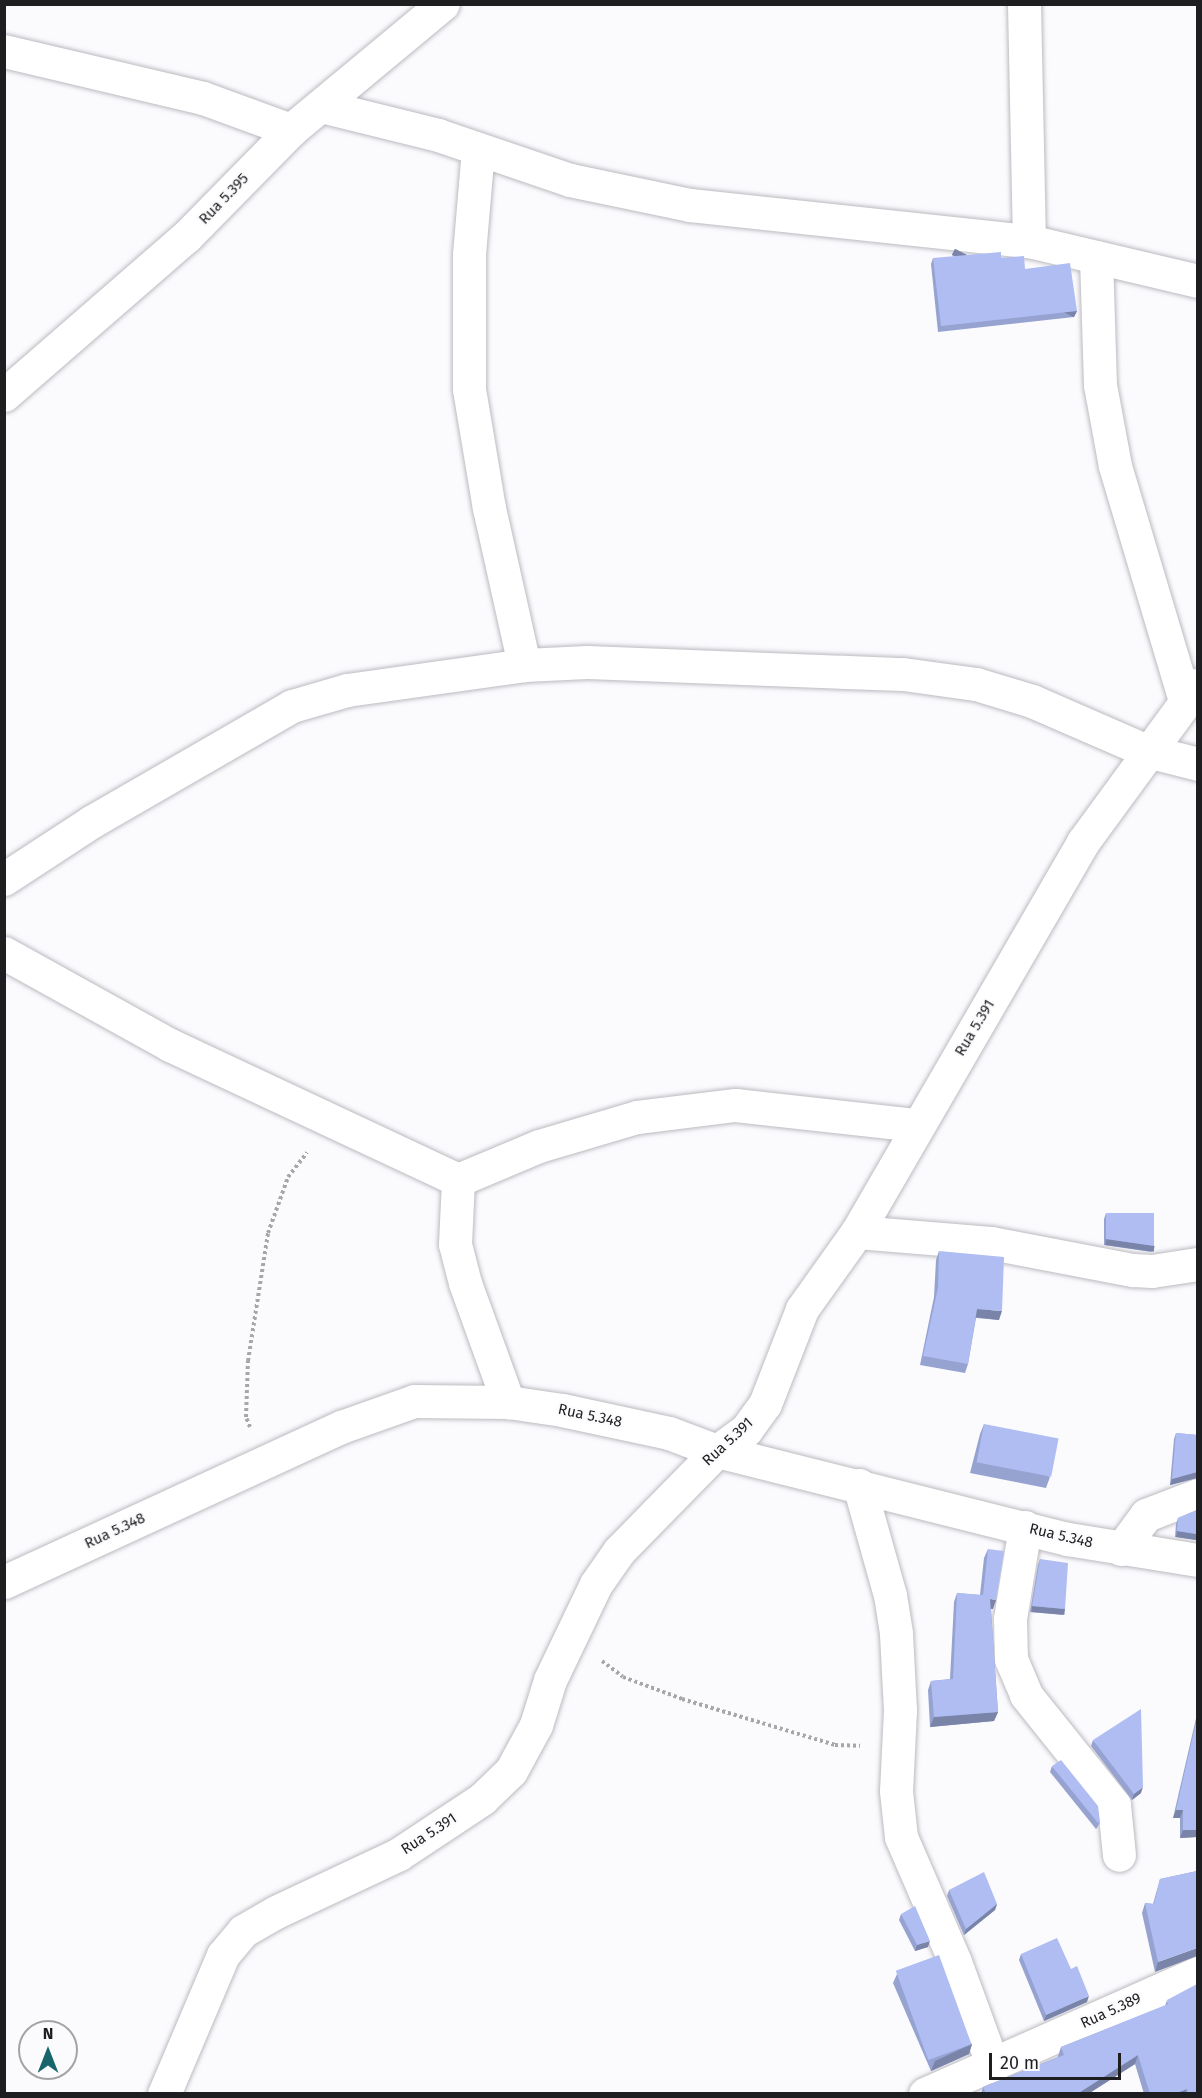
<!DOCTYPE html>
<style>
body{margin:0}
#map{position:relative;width:1202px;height:2098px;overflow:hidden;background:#fbfbfe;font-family:"Fira Sans",sans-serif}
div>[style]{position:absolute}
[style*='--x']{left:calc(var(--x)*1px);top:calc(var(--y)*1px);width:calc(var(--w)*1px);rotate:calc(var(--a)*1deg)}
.path>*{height:4px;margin-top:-2px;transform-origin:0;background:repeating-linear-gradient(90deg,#a7a7a9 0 3px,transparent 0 6px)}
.roads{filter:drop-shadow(0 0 2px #bbbac0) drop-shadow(0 0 2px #bbbac0)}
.street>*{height:33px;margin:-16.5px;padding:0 16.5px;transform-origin:16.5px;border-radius:16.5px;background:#fff}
.wall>*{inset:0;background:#96a3d0}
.shaded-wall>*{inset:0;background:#7a84a9;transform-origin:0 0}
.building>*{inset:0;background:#afbdf2;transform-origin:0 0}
span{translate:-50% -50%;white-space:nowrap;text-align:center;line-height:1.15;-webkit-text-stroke:4.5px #fbfbfe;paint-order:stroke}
.street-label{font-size:15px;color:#1e1e20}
.frame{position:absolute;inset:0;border:6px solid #1e1e20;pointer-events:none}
.north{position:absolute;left:18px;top:2020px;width:60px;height:60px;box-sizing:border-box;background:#fbfbfe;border:2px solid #a3a3a5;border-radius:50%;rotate:0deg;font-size:16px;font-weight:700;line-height:24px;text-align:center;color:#1e1e20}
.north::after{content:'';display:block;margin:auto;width:21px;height:27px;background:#18666b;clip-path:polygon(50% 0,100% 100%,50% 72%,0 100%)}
.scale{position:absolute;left:989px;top:2053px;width:132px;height:27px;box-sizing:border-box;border:3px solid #1e1e20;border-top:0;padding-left:8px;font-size:18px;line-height:21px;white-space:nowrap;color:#1e1e20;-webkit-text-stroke:4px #fbfbfe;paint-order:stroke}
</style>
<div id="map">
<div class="path">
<div style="--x:250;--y:1427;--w:11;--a:-112"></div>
<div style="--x:246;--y:1417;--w:56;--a:-88"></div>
<div style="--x:248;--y:1361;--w:130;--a:-81.1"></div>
<div style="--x:268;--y:1233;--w:59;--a:-70.3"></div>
<div style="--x:288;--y:1177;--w:31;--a:-52"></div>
<div style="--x:602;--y:1661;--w:26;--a:37"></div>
<div style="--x:623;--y:1677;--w:63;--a:20.4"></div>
<div style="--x:682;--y:1699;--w:160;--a:16.7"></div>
<div style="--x:835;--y:1745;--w:25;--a:2"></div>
</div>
<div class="roads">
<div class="street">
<div style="--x:1024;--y:4;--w:237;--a:88.8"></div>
<div style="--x:4;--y:51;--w:204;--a:13.3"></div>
<div style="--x:203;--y:98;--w:94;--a:20"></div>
<div style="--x:321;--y:106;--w:121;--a:13.9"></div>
<div style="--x:438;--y:135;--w:139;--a:18.8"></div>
<div style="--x:570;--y:180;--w:123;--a:11.8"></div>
<div style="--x:690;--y:205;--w:341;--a:6.1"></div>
<div style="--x:1029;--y:241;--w:174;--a:13.3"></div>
<div style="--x:478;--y:149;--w:106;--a:94.9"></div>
<div style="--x:469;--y:255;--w:134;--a:90"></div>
<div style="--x:469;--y:389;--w:121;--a:80.5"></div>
<div style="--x:489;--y:508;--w:161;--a:77.4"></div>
<div style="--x:1096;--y:257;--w:128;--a:88.2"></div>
<div style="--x:1100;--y:385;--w:82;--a:79.5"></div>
<div style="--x:1115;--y:466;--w:245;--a:73.4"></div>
<div style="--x:4;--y:395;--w:242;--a:-41"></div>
<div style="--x:187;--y:236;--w:148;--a:-45.5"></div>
<div style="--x:291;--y:130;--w:197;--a:-39.7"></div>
<div style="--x:4;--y:879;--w:104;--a:-33.2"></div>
<div style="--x:91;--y:822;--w:232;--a:-30"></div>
<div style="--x:292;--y:706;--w:57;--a:-16.2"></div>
<div style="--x:347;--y:690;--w:179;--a:-8"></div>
<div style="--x:524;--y:665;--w:63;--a:-2.7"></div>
<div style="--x:587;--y:662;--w:316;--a:2.2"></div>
<div style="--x:903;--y:674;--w:74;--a:7.8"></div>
<div style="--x:976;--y:684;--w:59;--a:16.9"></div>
<div style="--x:1032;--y:701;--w:125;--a:23.5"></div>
<div style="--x:1147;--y:751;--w:53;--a:14.3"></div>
<div style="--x:4;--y:953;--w:190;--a:29"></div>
<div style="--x:170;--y:1045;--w:318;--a:25.1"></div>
<div style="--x:458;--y:1180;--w:88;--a:-22.8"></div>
<div style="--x:539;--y:1146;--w:102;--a:-16.5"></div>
<div style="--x:637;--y:1117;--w:99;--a:-7"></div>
<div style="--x:735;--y:1105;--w:183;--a:6.3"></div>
<div style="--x:458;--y:1180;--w:64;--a:92.7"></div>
<div style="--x:455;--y:1244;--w:40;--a:75.6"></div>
<div style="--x:465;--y:1283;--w:127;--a:70.1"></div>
<div style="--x:857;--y:1232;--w:134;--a:4.7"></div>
<div style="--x:991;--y:1243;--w:145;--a:10.8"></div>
<div style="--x:1133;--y:1270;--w:19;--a:3"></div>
<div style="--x:1152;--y:1271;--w:47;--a:-8.7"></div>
<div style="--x:859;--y:1485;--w:114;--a:74.3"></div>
<div style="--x:890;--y:1595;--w:39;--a:81"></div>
<div style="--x:896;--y:1634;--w:76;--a:87"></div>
<div style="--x:900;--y:1710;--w:81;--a:92.8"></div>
<div style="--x:896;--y:1791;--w:46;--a:83.8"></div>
<div style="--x:901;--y:1837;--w:136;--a:66.6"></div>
<div style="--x:955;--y:1962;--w:111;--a:69.9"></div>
<div style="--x:1025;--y:1527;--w:93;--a:99.3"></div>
<div style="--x:1010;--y:1619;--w:40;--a:88.6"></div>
<div style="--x:1011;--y:1659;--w:39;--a:67"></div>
<div style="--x:1026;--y:1695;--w:141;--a:51.3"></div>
<div style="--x:1114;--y:1805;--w:50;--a:84.3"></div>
<div style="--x:1121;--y:1549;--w:42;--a:-53.7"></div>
<div style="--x:1146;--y:1515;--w:56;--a:-21"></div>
<div style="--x:4;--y:1582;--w:371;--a:-24.7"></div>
<div style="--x:341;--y:1427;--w:77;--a:-19.6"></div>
<div style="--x:414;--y:1401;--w:94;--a:0.6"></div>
<div style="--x:508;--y:1402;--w:55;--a:8.4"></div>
<div style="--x:562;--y:1410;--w:109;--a:12.1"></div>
<div style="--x:669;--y:1433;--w:51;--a:20.6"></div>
<div style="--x:717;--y:1451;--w:362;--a:14.1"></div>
<div style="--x:1068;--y:1539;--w:132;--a:9.2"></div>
<div style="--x:164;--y:2094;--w:151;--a:-67"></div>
<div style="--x:223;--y:1955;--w:31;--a:-50"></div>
<div style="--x:243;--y:1931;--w:38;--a:-30"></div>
<div style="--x:276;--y:1912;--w:136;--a:-25.2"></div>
<div style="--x:399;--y:1854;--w:100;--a:-33.5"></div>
<div style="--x:482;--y:1799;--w:40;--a:-44"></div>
<div style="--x:511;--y:1771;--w:52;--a:-61.5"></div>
<div style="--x:536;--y:1725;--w:47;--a:-72.7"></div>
<div style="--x:550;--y:1680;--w:106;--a:-64.4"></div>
<div style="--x:596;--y:1584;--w:40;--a:-55.1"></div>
<div style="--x:619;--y:1551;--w:140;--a:-45.6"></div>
<div style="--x:717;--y:1451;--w:36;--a:-36"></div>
<div style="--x:746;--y:1430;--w:32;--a:-54"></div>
<div style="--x:765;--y:1404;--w:102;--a:-68.7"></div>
<div style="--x:802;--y:1309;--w:95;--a:-54.5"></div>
<div style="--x:857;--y:1232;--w:451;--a:-59.9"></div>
<div style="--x:1083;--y:842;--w:195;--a:-53.8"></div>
<div style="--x:925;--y:2094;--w:299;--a:-23.9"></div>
</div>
</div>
<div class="wall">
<div style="clip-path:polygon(933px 258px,1001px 258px,1025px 269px,1077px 311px,1074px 317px,938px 332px,931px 264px)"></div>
<div style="clip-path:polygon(1106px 1213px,1154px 1246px,1151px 1252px,1104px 1245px,1104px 1219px)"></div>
<div style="clip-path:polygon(939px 1251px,999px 1320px,976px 1318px,968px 1364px,965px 1373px,920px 1365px,934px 1297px,936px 1260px)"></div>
<div style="clip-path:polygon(984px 1424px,1050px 1477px,1046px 1488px,970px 1473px,980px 1434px)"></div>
<div style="clip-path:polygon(1176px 1433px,1197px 1435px,1197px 1478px,1170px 1485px,1174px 1439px)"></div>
<div style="clip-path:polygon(1197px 1510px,1197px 1540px,1175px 1537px,1176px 1524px,1178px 1518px)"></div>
<div style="clip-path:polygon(988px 1549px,993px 1609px,991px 1609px,998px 1712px,994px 1721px,930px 1727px,928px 1690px,931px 1681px,950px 1679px,954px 1602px,957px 1593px,980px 1595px,984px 1558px)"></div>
<div style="clip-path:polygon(1040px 1559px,1065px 1609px,1063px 1615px,1030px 1612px,1038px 1565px)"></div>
<div style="clip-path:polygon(1197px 1714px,1197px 1837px,1180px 1838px,1180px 1818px,1173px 1818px)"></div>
<div style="clip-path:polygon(1093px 1740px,1141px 1793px,1132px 1800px,1091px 1746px)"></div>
<div style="clip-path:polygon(1052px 1766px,1100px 1822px,1097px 1828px,1096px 1829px,1050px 1772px)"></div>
<div style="clip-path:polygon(1197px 1871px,1155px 1972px,1142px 1913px,1145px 1903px,1153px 1904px,1160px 1879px)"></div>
<div style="clip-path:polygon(949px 1890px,997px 1904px,995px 1910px,964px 1935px,947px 1896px)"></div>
<div style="clip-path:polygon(901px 1914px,928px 1947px,915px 1951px,899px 1920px)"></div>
<div style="clip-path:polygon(1021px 1954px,1071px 1969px,1087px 2002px,1044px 2021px,1019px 1960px)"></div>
<div style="clip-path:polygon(897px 1974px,972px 2044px,969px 2054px,931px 2071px,893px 1983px)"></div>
<div style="clip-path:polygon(1167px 2000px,1197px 2094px,1144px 2094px,1135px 2064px,1088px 2094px,981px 2094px,983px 2087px,1058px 2057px,1058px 2056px,1061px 2047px,1165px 2006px)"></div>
</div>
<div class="shaded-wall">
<div style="left:1077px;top:311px;width:7px;height:137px;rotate:117deg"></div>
<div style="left:1106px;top:1239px;width:49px;height:6px;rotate:8deg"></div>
<div style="clip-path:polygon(977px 1309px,1002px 1311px,999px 1320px,974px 1317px)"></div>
<div style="clip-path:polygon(1197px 1472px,1197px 1478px,1170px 1485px,1172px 1479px)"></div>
<div style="left:1177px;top:1531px;width:20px;height:6px;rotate:9deg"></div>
<div style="clip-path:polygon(990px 1599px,996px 1600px,993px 1609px,986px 1609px)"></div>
<div style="left:1032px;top:1606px;width:33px;height:6px;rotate:5deg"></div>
<div style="clip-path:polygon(998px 1712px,994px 1721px,930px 1727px,934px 1717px)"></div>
<div style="clip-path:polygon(1143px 1787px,1141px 1793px,1132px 1800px,1134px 1794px)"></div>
<div style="clip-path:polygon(1176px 1810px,1183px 1810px,1180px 1818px,1173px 1818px)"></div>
<div style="clip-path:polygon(1183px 1830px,1197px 1830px,1197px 1837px,1180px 1838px)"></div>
<div style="clip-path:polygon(997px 1904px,995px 1910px,964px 1935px,966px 1929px)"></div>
<div style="clip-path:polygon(930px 1941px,928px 1947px,915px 1951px,917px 1945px)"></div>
<div style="clip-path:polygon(1197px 1948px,1197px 1956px,1155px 1972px,1158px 1962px)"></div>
<div style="clip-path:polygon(1089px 1996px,1087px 2002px,1044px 2021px,1046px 2015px)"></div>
<div style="clip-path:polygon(972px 2044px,969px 2054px,931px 2071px,935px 2061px)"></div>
<div style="clip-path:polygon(1138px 2055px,1135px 2064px,1088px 2094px,1077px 2094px)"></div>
<div style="clip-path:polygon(1187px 2089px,1185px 2094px,1174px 2094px)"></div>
</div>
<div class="building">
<div style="clip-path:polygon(1001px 252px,1001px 258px,1024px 256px,1025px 269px,1070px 263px,1077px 311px,941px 326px,933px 258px)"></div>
<div style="clip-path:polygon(1106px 1213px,1154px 1213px,1154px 1246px,1106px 1239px)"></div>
<div style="clip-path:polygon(939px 1251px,1004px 1257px,1002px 1311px,977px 1309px,968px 1364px,923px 1356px,938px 1288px)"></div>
<div style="left:984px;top:1424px;width:76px;height:39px;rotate:11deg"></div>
<div style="clip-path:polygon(1176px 1433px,1197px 1435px,1197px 1472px,1172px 1479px)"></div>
<div style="clip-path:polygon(1197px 1510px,1197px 1534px,1177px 1531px,1178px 1518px)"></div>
<div style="clip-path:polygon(988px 1549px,1004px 1551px,996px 1600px,990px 1599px,998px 1712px,934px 1717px,931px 1681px,953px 1679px,957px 1593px,983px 1595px)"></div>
<div style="clip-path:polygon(1040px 1559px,1068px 1563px,1065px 1609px,1032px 1606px)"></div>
<div style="clip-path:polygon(1141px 1709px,1143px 1787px,1134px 1794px,1093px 1740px)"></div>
<div style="clip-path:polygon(1197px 1718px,1197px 1830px,1183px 1830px,1183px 1810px,1176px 1810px)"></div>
<div style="clip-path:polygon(1061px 1760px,1098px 1806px,1100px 1822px,1098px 1823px,1052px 1766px)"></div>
<div style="clip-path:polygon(1197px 1871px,1197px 1948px,1158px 1962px,1145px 1903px,1154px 1904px,1160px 1879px)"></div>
<div style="clip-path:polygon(984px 1872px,997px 1904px,966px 1929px,949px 1890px)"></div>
<div style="clip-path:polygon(915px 1906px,930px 1941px,917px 1945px,901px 1914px)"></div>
<div style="clip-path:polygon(1057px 1938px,1071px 1969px,1077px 1966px,1089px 1996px,1046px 2015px,1021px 1954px)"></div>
<div style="left:939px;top:1955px;width:95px;height:46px;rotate:70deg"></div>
<div style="clip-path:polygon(1197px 1984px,1197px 2094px,1188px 2094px,1187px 2089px,1174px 2094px,1150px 2094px,1138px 2055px,1077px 2094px,986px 2094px,983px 2087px,1064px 2055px,1061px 2047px,1168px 2004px,1167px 2000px)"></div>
</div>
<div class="street-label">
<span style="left:224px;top:199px;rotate:-46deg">Rua 5.395</span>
<span style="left:975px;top:1028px;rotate:-59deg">Rua 5.391</span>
<span style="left:590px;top:1416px;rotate:12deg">Rua 5.348</span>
<span style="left:728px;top:1442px;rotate:-43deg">Rua 5.391</span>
<span style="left:115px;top:1531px;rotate:-25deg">Rua 5.348</span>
<span style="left:1061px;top:1536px;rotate:13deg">Rua 5.348</span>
<span style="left:429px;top:1834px;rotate:-33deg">Rua 5.391</span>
<span style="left:1111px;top:2011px;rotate:-25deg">Rua 5.389</span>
</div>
<div class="frame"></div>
<div class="north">N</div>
<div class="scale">20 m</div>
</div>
